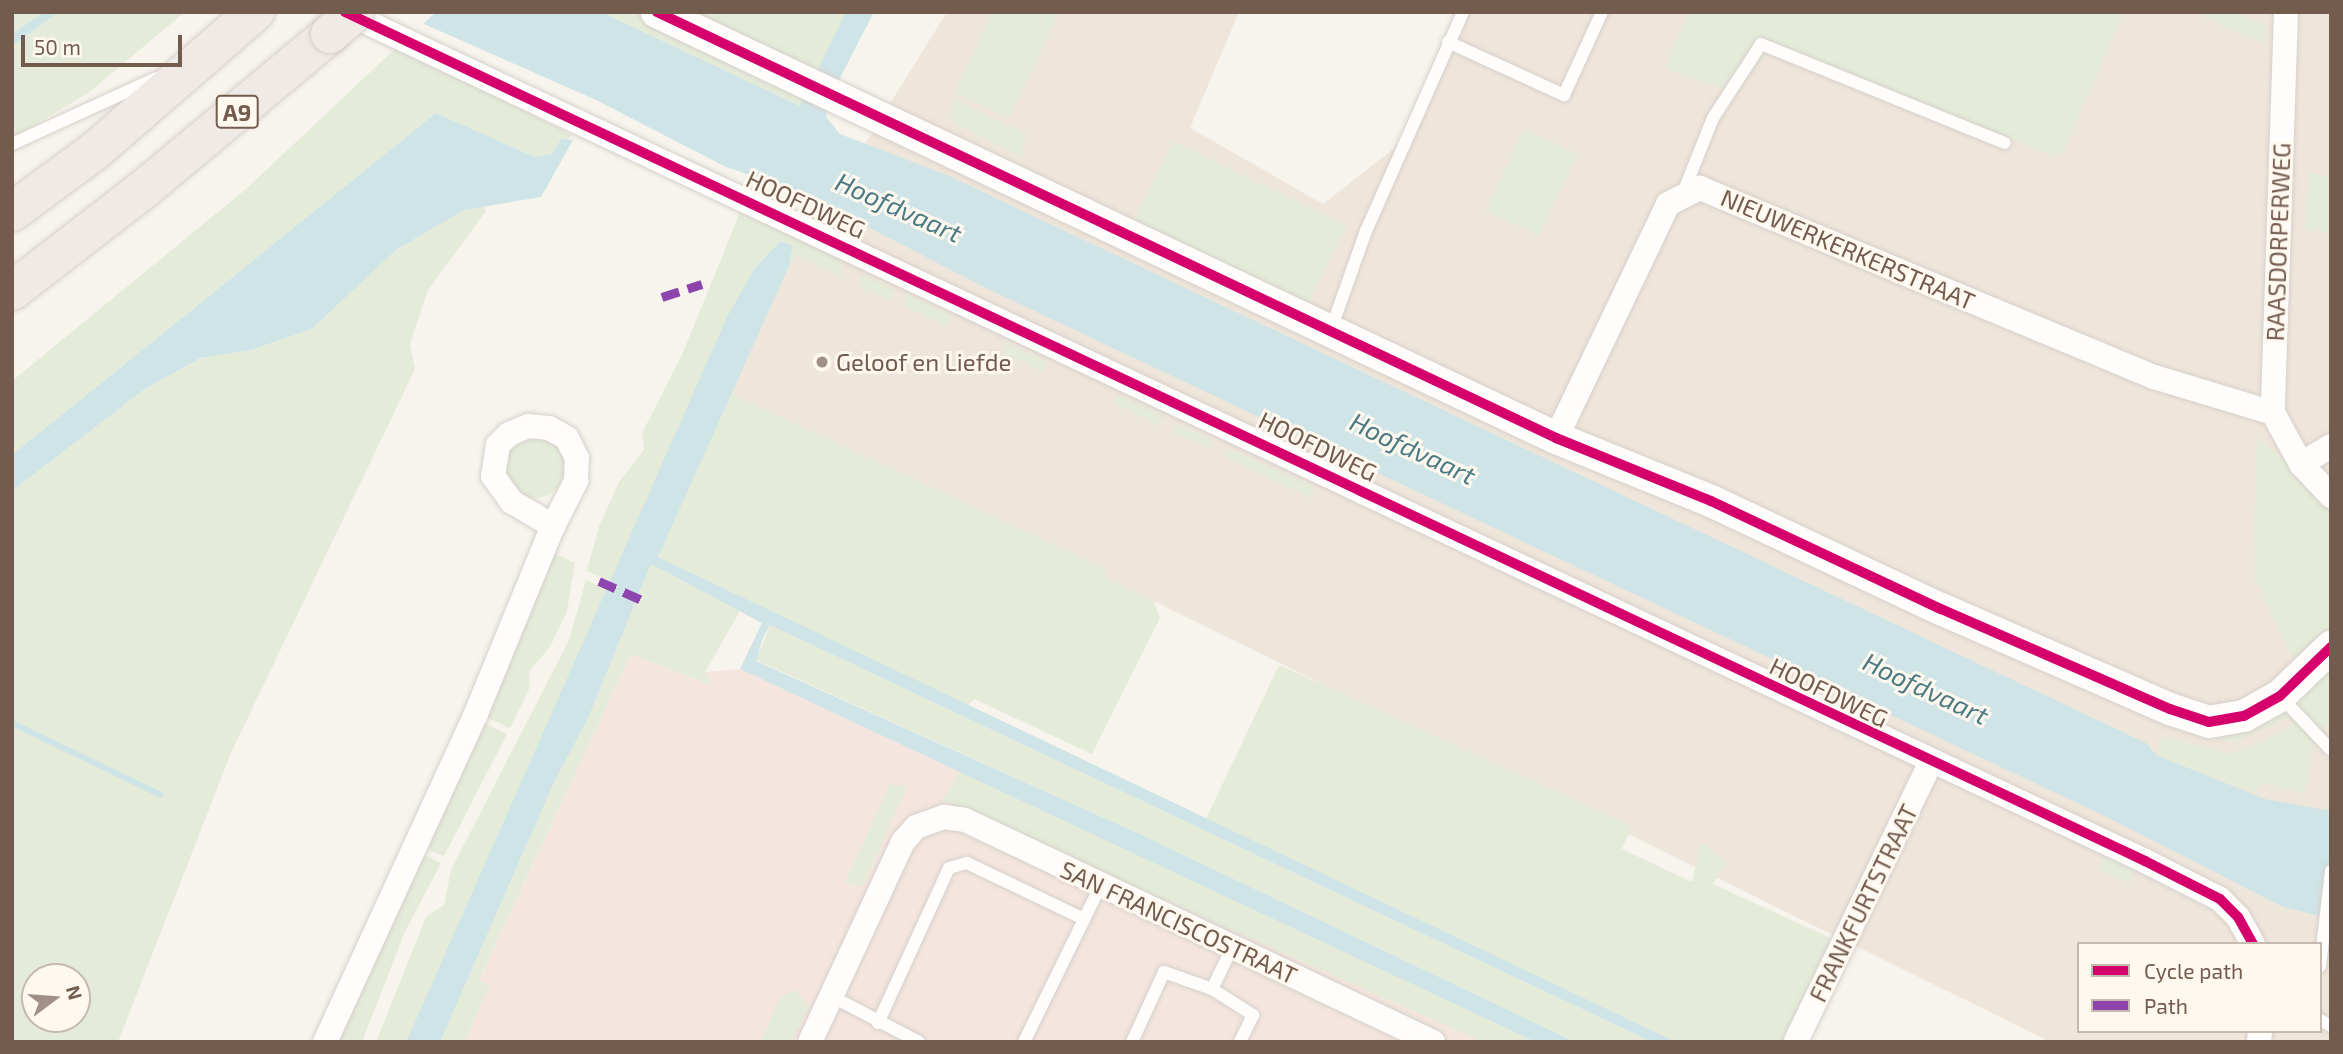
<!DOCTYPE html>
<style>
body{margin:0}
#map{position:relative;width:2343px;height:1054px;overflow:hidden;background:#f7f3ed;font-family:"Exo 2",sans-serif}
div>[style]{position:absolute}
[style*='--x']{left:calc(var(--x)*1px);top:calc(var(--y)*1px);width:calc(var(--w)*1px);rotate:calc(var(--a)*1deg)}
.residential>*{inset:0;background:#efe6db}
.commercial>*{inset:0;background:#f4e6df}
.green>*{inset:0;background:#e4ecd9;transform-origin:0 0}
.round{border-radius:50%}
.water>*{inset:0;background:#cfe4e6}
.pier>*{inset:0;background:#f7f3ed}
.stream>*{height:6px;margin:-3px;padding:0 3px;transform-origin:3px;border-radius:3px;background:#cfe4e6}
.roads{filter:drop-shadow(0 0 2px #d6d0cb) drop-shadow(0 0 2px #d6d0cb)}
.service>*{height:12px;margin:-6px;padding:0 6px;transform-origin:6px;border-radius:6px;background:#fefdfc}
.minor>*{height:24px;margin:-12px;padding:0 12px;transform-origin:12px;border-radius:12px;background:#fefdfc}
.tertiary>*{height:32px;margin:-16px;padding:0 16px;transform-origin:16px;border-radius:16px;background:#fefdfc}
.motorway>*{height:38px;margin:-19px;padding:0 19px;transform-origin:19px;border-radius:19px;background:#f0eae6}
.bridges{filter:drop-shadow(0 0 2px #d5cdc8) drop-shadow(0 0 2px #d5cdc8)}
.motorway-bridge>*{height:38px;margin:-19px;padding:0 19px;transform-origin:19px;border-radius:19px;background:#f0eae6}
.quiet>*{height:9px;margin-top:-4.5px;transform-origin:0;background:repeating-linear-gradient(90deg,#8e44ad 0 18px,transparent 0 27px)}
.cycleway>*{height:10px;margin:-5px;padding:0 5px;transform-origin:5px;border-radius:5px;background:#d6006c}
.dots>*{width:19px;height:19px;translate:-50% -50%;box-sizing:border-box;border:4px solid #fef8ef;border-radius:50%}
span{translate:-50% -50%;white-space:nowrap;text-align:center;line-height:1.15;-webkit-text-stroke:6px #fef8ef;paint-order:stroke}
.shield-label span{padding:2px 5px;background:#fef8ef;border:2px solid;border-radius:5px;-webkit-text-stroke-width:0}
.shield-label{font-size:23px;color:#735b4e;font-weight:700}
.street-label{font-size:24px;color:#735b4e}
.poi-label{font-size:24px;color:#735b4e}
.left{translate:0 -50%;text-align:left}
.water-label{font-size:26px;color:#4a7a84;font-style:italic}
.frame{position:absolute;inset:0;border:14px solid #735b4e;pointer-events:none}
.legend{position:absolute;left:2077px;top:942px;width:245px;height:91px;box-sizing:border-box;background:#fef8ef;border:2px solid #c6b9af;margin:0;padding:9px 12px;list-style:none;font-size:21px;color:#735b4e}
.legend li{display:flex;align-items:center;gap:14px;height:35px}
.legend b{width:35px;border:2px solid #c6b9af}
.north{position:absolute;left:21px;top:963px;width:70px;height:70px;box-sizing:border-box;background:#fef8ef;border:2px solid #c6b9af;border-radius:50%;rotate:74deg;font-size:19px;font-weight:700;line-height:28px;text-align:center;color:#735b4e}
.north::after{content:'';display:block;margin:auto;width:24px;height:32px;background:#a19086;clip-path:polygon(50% 0,100% 100%,50% 72%,0 100%)}
.scale{position:absolute;left:21px;top:35px;width:161px;height:32px;box-sizing:border-box;border:4px solid #735b4e;border-top:0;padding-left:9px;font-size:21px;line-height:24px;white-space:nowrap;color:#735b4e;-webkit-text-stroke:5px #fef8ef;paint-order:stroke}
</style>
<div id="map">
<div class="residential">
<div style="clip-path:polygon(evenodd,947px 12px,1239px 12px,1190px 128px,1323px 204px,1415px 132px,1466px 12px,2331px 12px,2331px 1042px,2051px 1042px,730px 393px,789px 266px,947px 12px,2079px 944px,2320px 944px,2320px 1031px,2079px 1031px,2079px 944px)"></div>
</div>
<div class="commercial">
<div style="clip-path:polygon(631px 654px,710px 685px,705px 672px,740px 669px,1562px 1042px,464px 1042px,490px 986px,479px 981px)"></div>
</div>
<div class="green">
<div style="clip-path:polygon(12px 12px,44px 12px,12px 34px)"></div>
<div style="clip-path:polygon(59px 12px,185px 12px,87px 94px,12px 138px,12px 46px)"></div>
<div style="clip-path:polygon(601px 12px,636px 12px,807px 96px,800px 107px)"></div>
<div style="clip-path:polygon(694px 12px,846px 12px,819px 72px)"></div>
<div style="clip-path:polygon(992px 12px,1059px 12px,1010px 118px,955px 93px)"></div>
<div style="clip-path:polygon(1689px 12px,2124px 12px,2062px 155px,2052px 155px,1777px 47px,1754px 67px,1738px 94px,1665px 68px)"></div>
<div style="clip-path:polygon(2194px 12px,2234px 12px,2266px 26px,2264px 44px)"></div>
<div style="clip-path:polygon(398px 46px,572px 135px,567px 141px,561px 139px,552px 154px,535px 157px,436px 113px,12px 455px,12px 381px,246px 189px)"></div>
<div style="clip-path:polygon(953px 99px,1026px 134px,1021px 157px,951px 121px)"></div>
<div style="left:1524px;top:129px;width:59px;height:90px;rotate:25deg"></div>
<div style="left:1173px;top:141px;width:193px;height:89px;rotate:26deg"></div>
<div style="clip-path:polygon(2309px 173px,2331px 177px,2331px 233px,2305px 229px)"></div>
<div style="clip-path:polygon(evenodd,484px 206px,486px 211px,428px 290px,410px 344px,415px 369px,231px 753px,118px 1042px,12px 1042px,12px 491px,145px 389px,202px 358px,251px 350px,312px 329px,396px 250px,464px 210px,484px 206px,35px 977px,77px 977px,77px 1019px,35px 1019px,35px 977px)"></div>
<div style="clip-path:polygon(741px 210px,840px 257px,843px 278px,797px 255px,789px 266px,793px 247px,780px 241px,754px 269px,611px 581px,587px 571px,598px 529px,619px 482px,644px 450px,642px 433px,682px 355px)"></div>
<div style="left:863px;top:275px;width:35px;height:12px;rotate:25deg"></div>
<div style="clip-path:polygon(908px 294px,951px 316px,948px 327px,902px 305px)"></div>
<div style="clip-path:polygon(1007px 343px,1046px 361px,1043px 372px,1003px 352px)"></div>
<div style="clip-path:polygon(730px 393px,1106px 569px,1106px 578px,1154px 601px,1160px 618px,1092px 754px,974px 699px,967px 706px,658px 557px)"></div>
<div style="clip-path:polygon(1117px 395px,1162px 415px,1159px 426px,1113px 403px)"></div>
<div style="left:1176px;top:424px;width:40px;height:9px;rotate:23deg"></div>
<div style="clip-path:polygon(2257px 437px,2331px 501px,2331px 631px,2296px 665px,2254px 576px)"></div>
<div class="round" style="left:505px;top:438px;width:60px;height:60px"></div>
<div style="clip-path:polygon(1227px 448px,1313px 486px,1312px 498px,1223px 456px)"></div>
<div style="clip-path:polygon(555px 554px,575px 563px,567px 611px,550px 647px,529px 671px,530px 687px,510px 728px,484px 716px)"></div>
<div style="clip-path:polygon(651px 564px,740px 611px,705px 672px,711px 685px,631px 654px,479px 980px,490px 986px,464px 1042px,440px 1042px,552px 787px,589px 716px)"></div>
<div style="clip-path:polygon(586px 580px,607px 590px,406px 1042px,376px 1042px,426px 917px,444px 905px,451px 870px,569px 640px)"></div>
<div style="clip-path:polygon(770px 625px,1652px 1042px,1575px 1042px,1144px 836px,756px 660px)"></div>
<div style="clip-path:polygon(2331px 661px,2331px 728px,2327px 725px,2313px 739px,2305px 794px,2261px 783px,2255px 793px,2156px 755px,2162px 736px,2231px 754px,2266px 740px,2294px 724px,2290px 717px,2234px 742px,2206px 736px)"></div>
<div style="clip-path:polygon(1282px 666px,1632px 826px,1622px 849px,1692px 882px,1701px 842px,1727px 862px,1713px 884px,1837px 941px,1789px 1042px,1676px 1042px,1206px 819px,1278px 667px)"></div>
<div style="clip-path:polygon(482px 722px,507px 734px,444px 856px,425px 848px)"></div>
<div style="clip-path:polygon(960px 770px,1536px 1042px,1483px 1042px,943px 801px)"></div>
<div style="clip-path:polygon(890px 784px,907px 786px,863px 886px,845px 883px)"></div>
<div style="clip-path:polygon(422px 854px,441px 863px,404px 934px,362px 1042px,339px 1042px)"></div>
<div style="left:2105px;top:856px;width:33px;height:15px;rotate:23deg"></div>
<div style="clip-path:polygon(796px 990px,808px 1007px,792px 1042px,760px 1042px,781px 996px)"></div>
</div>
<div class="water">
<div style="clip-path:polygon(44px 12px,59px 12px,12px 46px,12px 34px)"></div>
<div style="clip-path:polygon(397px 12px,601px 12px,800px 106px,846px 12px,874px 12px,826px 105px,826px 117px,840px 134px,947px 175px,2146px 743px,2156px 755px,2265px 799px,2331px 811px,2331px 919px,2283px 907px,2109px 818px,988px 289px,800px 192px,726px 167px,596px 100px)"></div>
<div style="clip-path:polygon(436px 113px,535px 157px,552px 154px,561px 139px,573px 140px,541px 197px,464px 210px,396px 250px,312px 329px,251px 350px,201px 358px,145px 389px,12px 491px,12px 455px)"></div>
<div style="clip-path:polygon(780px 241px,793px 246px,789px 266px,658px 557px,1676px 1042px,1652px 1042px,770px 625px,762px 640px,756px 661px,1144px 836px,1575px 1042px,1536px 1042px,740px 669px,762px 623px,651px 564px,589px 716px,552px 787px,440px 1042px,406px 1042px,727px 317px,754px 269px)"></div>
</div>
<div class="pier">
<div style="clip-path:polygon(393px 12px,436px 12px,420px 27px)"></div>
</div>
<div class="stream">
<div style="--x:12;--y:723;--w:165;--a:25.8"></div>
</div>
<div class="roads">
<div class="service">
<div style="--x:1448;--y:42;--w:128;--a:24.6"></div>
<div style="--x:1564;--y:95;--w:91;--a:-65.4"></div>
<div style="--x:12;--y:144;--w:159;--a:-24.5"></div>
<div style="--x:1683;--y:193;--w:81;--a:-68.2"></div>
<div style="--x:1713;--y:118;--w:88;--a:-57"></div>
<div style="--x:1761;--y:44;--w:263;--a:22.1"></div>
<div style="--x:1330;--y:332;--w:107;--a:-70.4"></div>
<div style="--x:1366;--y:231;--w:240;--a:-66.1"></div>
<div style="--x:2281;--y:697;--w:73;--a:46.7"></div>
<div style="--x:2320;--y:966;--w:96;--a:-83.4"></div>
<div style="--x:1212;--y:989;--w:46;--a:-64"></div>
<div style="--x:831;--y:996;--w:99;--a:27.6"></div>
<div style="--x:2320;--y:1020;--w:13;--a:29"></div>
<div style="--x:878;--y:1023;--w:170;--a:-65.4"></div>
<div style="--x:949;--y:868;--w:19;--a:-16"></div>
<div style="--x:967;--y:863;--w:130;--a:25.6"></div>
<div style="--x:1024;--y:1042;--w:175;--a:-63.9"></div>
<div style="--x:1132;--y:1042;--w:77;--a:-65.4"></div>
<div style="--x:1164;--y:972;--w:51;--a:19.5"></div>
<div style="--x:1212;--y:989;--w:49;--a:32.4"></div>
<div style="--x:1253;--y:1015;--w:30;--a:116"></div>
</div>
<div class="minor">
<div style="--x:345;--y:12;--w:1990;--a:25.25"></div>
<div style="--x:2145;--y:861;--w:84;--a:26.9"></div>
<div style="--x:2220;--y:899;--w:25;--a:45"></div>
<div style="--x:2238;--y:917;--w:31;--a:61"></div>
<div style="--x:2286;--y:12;--w:401;--a:91.9"></div>
<div style="--x:2273;--y:413;--w:58;--a:61.2"></div>
<div style="--x:2301;--y:464;--w:44;--a:46.8"></div>
<div style="--x:1556;--y:438;--w:259;--a:-64.4"></div>
<div style="--x:1668;--y:204;--w:36;--a:-27"></div>
<div style="--x:1700;--y:188;--w:492;--a:22.6"></div>
<div style="--x:2154;--y:377;--w:124;--a:16.8"></div>
<div style="--x:2301;--y:464;--w:35;--a:-31"></div>
<div style="--x:1796;--y:1041;--w:308;--a:-64.2"></div>
<div style="--x:325;--y:1042;--w:359;--a:-65.3"></div>
<div style="--x:475;--y:716;--w:205;--a:-67.7"></div>
<div style="--x:553;--y:526;--w:51;--a:-62.9"></div>
<div style="--x:576;--y:481;--w:23;--a:-88"></div>
<div style="--x:577;--y:458;--w:22;--a:-117"></div>
<div style="--x:567;--y:438;--w:21;--a:-151"></div>
<div style="--x:549;--y:428;--w:21;--a:-175"></div>
<div style="--x:528;--y:426;--w:21;--a:157"></div>
<div style="--x:509;--y:434;--w:16;--a:135"></div>
<div style="--x:498;--y:445;--w:31;--a:99"></div>
<div style="--x:493;--y:476;--w:32;--a:54"></div>
<div style="--x:512;--y:502;--w:48;--a:30.3"></div>
<div style="--x:810;--y:1042;--w:221;--a:-65.1"></div>
<div style="--x:903;--y:842;--w:20;--a:-49"></div>
<div style="--x:916;--y:827;--w:30;--a:-20"></div>
<div style="--x:944;--y:817;--w:21;--a:8"></div>
<div style="--x:965;--y:820;--w:518;--a:25.38"></div>
<div style="--x:2259;--y:1042;--w:11;--a:-85"></div>
</div>
<div class="tertiary">
<div style="--x:657;--y:12;--w:995;--a:25.35"></div>
<div style="--x:1556;--y:438;--w:167;--a:22.1"></div>
<div style="--x:1711;--y:501;--w:254;--a:25.2"></div>
<div style="--x:1941;--y:609;--w:250;--a:23.6"></div>
<div style="--x:2170;--y:709;--w:41;--a:18.4"></div>
<div style="--x:2209;--y:722;--w:36;--a:-10"></div>
<div style="--x:2244;--y:716;--w:41;--a:-29.1"></div>
<div style="--x:2280;--y:696;--w:71;--a:-43.9"></div>
</div>
<div class="motorway">
<div style="--x:12;--y:212;--w:104;--a:-36.4"></div>
<div style="--x:96;--y:150;--w:211;--a:-41"></div>
<div style="--x:12;--y:291;--w:167;--a:-37.7"></div>
<div style="--x:144;--y:189;--w:242;--a:-39.8"></div>
</div>
</div>
<div class="bridges">
<div class="motorway-bridge">
<div style="--x:330;--y:34;--w:33;--a:-41"></div>
</div>
</div>
<div class="quiet">
<div style="--x:662;--y:297;--w:42;--a:-18"></div>
<div style="--x:599;--y:581;--w:49;--a:24"></div>
</div>
<div class="cycleway">
<div style="--x:345;--y:12;--w:1990;--a:25.25"></div>
<div style="--x:2145;--y:861;--w:84;--a:26.9"></div>
<div style="--x:2220;--y:899;--w:25;--a:45"></div>
<div style="--x:2238;--y:917;--w:31;--a:61"></div>
<div style="--x:657;--y:12;--w:995;--a:25.35"></div>
<div style="--x:1556;--y:438;--w:167;--a:22.1"></div>
<div style="--x:1711;--y:501;--w:254;--a:25.2"></div>
<div style="--x:1941;--y:609;--w:250;--a:23.6"></div>
<div style="--x:2170;--y:709;--w:41;--a:18.4"></div>
<div style="--x:2209;--y:722;--w:36;--a:-10"></div>
<div style="--x:2244;--y:716;--w:41;--a:-29.1"></div>
<div style="--x:2280;--y:696;--w:71;--a:-43.9"></div>
</div>
<div class="dots">
<div style="left:822px;top:362px;background:#a19086"></div>
</div>
<div class="shield-label">
<span style="left:237px;top:112px">A9</span>
</div>
<div class="street-label">
<span style="left:806px;top:204px;rotate:25deg">HOOFDWEG</span>
<span style="left:2278px;top:242px;rotate:-88deg">RAASDORPERWEG</span>
<span style="left:1848px;top:249px;rotate:23deg">NIEUWERKERKERSTRAAT</span>
<span style="left:1318px;top:446px;rotate:26deg">HOOFDWEG</span>
<span style="left:1829px;top:692px;rotate:26deg">HOOFDWEG</span>
<span style="left:1863px;top:903px;rotate:-64deg">FRANKFURTSTRAAT</span>
<span style="left:1179px;top:922px;rotate:25deg">SAN FRANCISCOSTRAAT</span>
</div>
<div class="poi-label">
<span class="left" style="left:836px;top:362px">Geloof en Liefde</span>
</div>
<div class="water-label">
<span style="left:899px;top:207px;rotate:24deg">Hoofdvaart</span>
<span style="left:1413px;top:448px;rotate:25deg">Hoofdvaart</span>
<span style="left:1926px;top:688px;rotate:25deg">Hoofdvaart</span>
</div>
<div class="frame"></div>
<ul class="legend">
<li><b style="height:9px;background:#d6006c"></b>Cycle path</li>
<li><b style="height:9px;background:#8e44ad"></b>Path</li>
</ul>
<div class="north">N</div>
<div class="scale">50 m</div>
</div>
